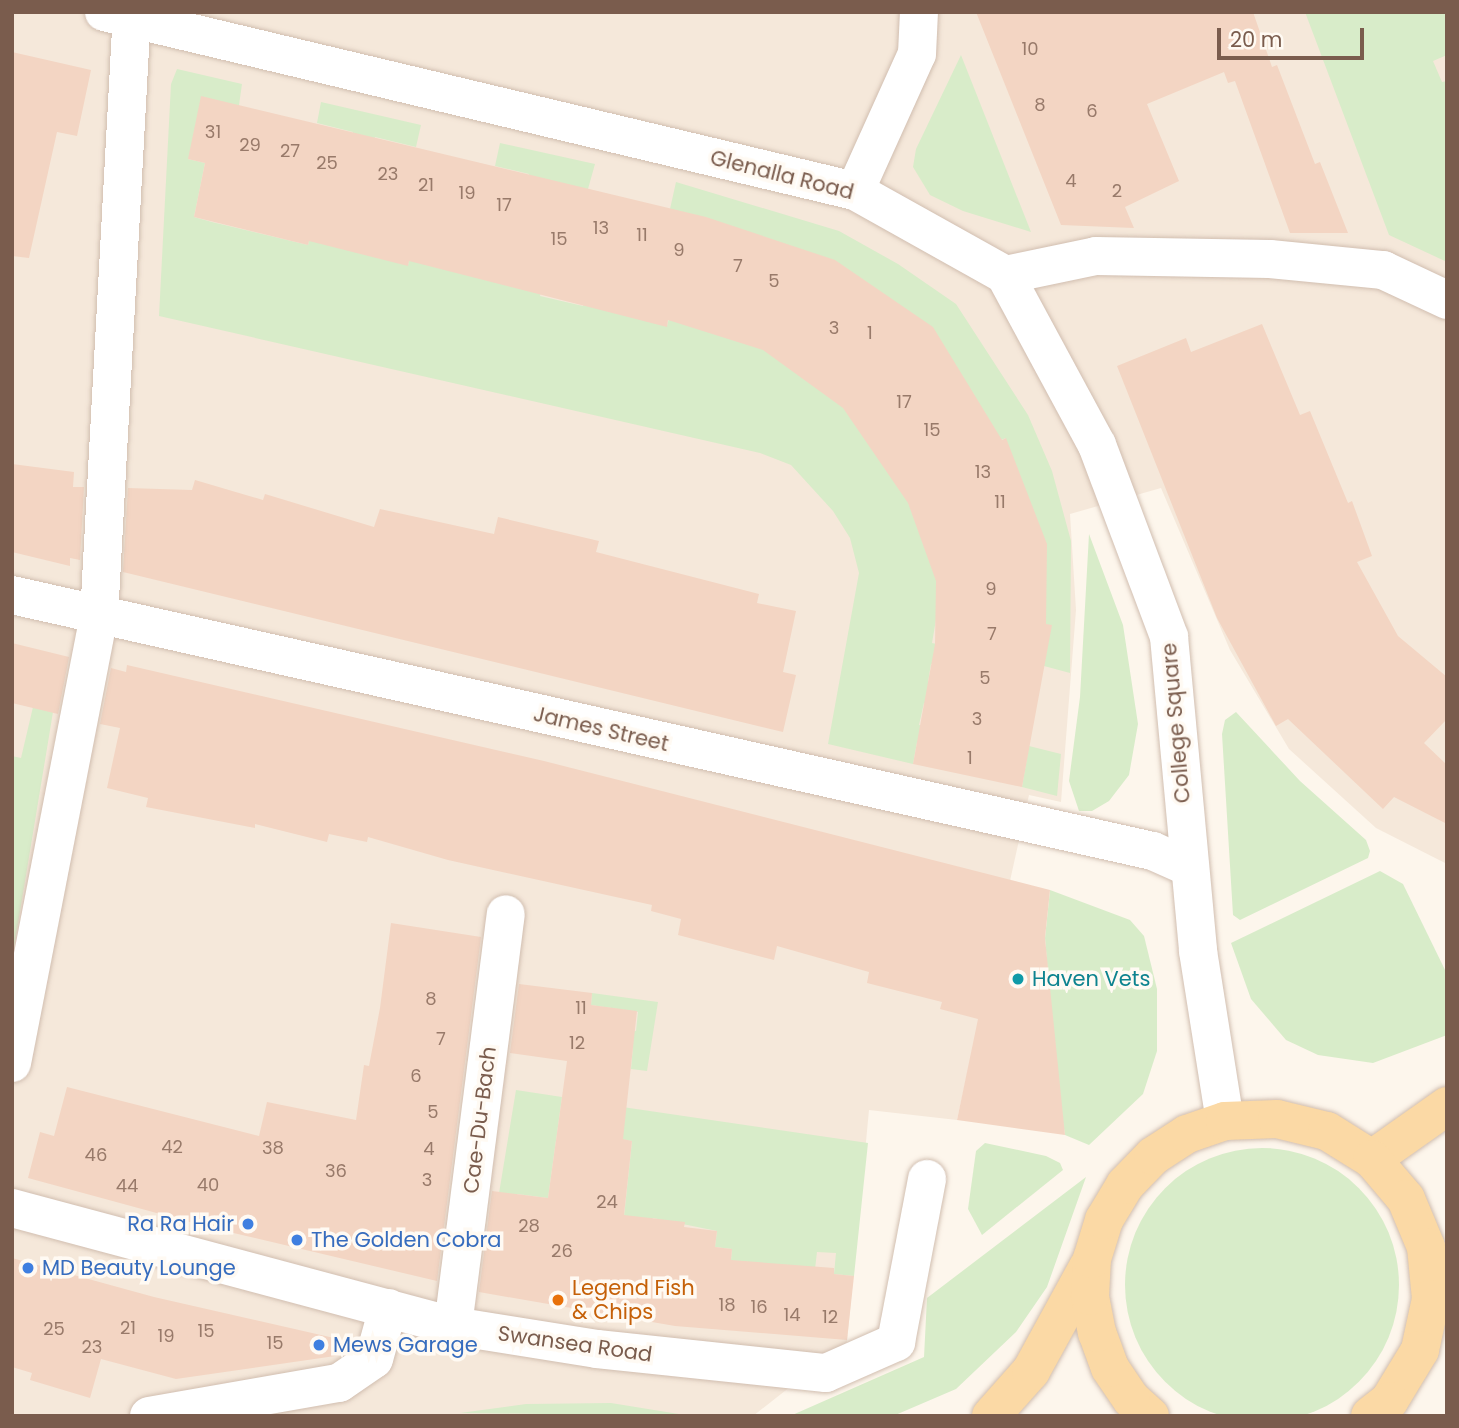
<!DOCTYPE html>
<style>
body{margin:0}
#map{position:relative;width:1459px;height:1428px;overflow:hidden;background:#fdf6ec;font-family:Poppins,sans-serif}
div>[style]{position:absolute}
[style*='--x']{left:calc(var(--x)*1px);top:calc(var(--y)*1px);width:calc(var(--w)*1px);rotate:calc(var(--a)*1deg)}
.residential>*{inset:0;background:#f5e8da}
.green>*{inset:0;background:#d8ecc9}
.round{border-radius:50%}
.building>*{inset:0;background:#f3d5c3}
.roads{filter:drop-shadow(0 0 2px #d1beb0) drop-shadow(0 0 2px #d1beb0)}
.street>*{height:38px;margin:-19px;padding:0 19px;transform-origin:19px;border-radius:19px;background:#fff}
.primary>*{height:38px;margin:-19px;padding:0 19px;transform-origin:19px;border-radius:19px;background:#fbd9a5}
.dots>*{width:19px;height:19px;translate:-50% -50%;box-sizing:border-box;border:4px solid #fffaf3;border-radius:50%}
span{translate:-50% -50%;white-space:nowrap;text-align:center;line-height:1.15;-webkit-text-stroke:7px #fffaf3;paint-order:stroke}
.number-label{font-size:18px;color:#987a6a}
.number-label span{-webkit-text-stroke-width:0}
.street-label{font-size:21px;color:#7a5c4d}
.culture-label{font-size:21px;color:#0d838f}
.left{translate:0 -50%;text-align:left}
.shop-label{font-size:21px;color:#366cbe}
.right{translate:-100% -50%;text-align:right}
.food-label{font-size:21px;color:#c56008}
.frame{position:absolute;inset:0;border:14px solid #7a5c4d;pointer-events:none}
.scale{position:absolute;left:1217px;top:28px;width:147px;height:32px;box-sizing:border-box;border:4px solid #7a5c4d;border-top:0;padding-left:9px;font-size:21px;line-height:24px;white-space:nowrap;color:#7a5c4d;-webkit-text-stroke:5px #fffaf3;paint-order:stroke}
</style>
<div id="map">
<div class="residential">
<div style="clip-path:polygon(12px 12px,1447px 12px,1447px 864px,1376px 828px,1289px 749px,1230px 650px,1161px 488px,1070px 514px,1076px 610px,1061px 802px,1029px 795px,957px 1120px,869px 1110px,847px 1342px,753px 1416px,12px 1416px)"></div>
</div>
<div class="green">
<div style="clip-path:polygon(1305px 12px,1447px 12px,1447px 55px,1433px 61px,1442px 82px,1447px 81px,1447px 262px,1389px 235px)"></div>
<div style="clip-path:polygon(961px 55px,1031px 232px,963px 211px,930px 195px,913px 167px,916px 149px)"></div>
<div style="clip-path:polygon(evenodd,177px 69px,242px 84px,239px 105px,188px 159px,205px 163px,194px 217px,212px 222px,308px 245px,320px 194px,338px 198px,353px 132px,317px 123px,321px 102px,421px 125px,416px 147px,375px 137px,360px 201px,408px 265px,420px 215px,515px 239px,529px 174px,495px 166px,500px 143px,595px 164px,588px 189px,553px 241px,540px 296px,583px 306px,596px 257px,667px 326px,678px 283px,670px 209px,676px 182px,839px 231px,898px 264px,956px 304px,1028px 415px,1052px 471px,1071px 541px,1070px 673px,1044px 666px,937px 614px,932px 643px,989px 655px,931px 664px,928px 682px,979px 714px,924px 703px,919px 725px,974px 736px,917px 742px,913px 764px,828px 744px,859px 573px,850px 538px,833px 511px,791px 465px,760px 453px,159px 316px,171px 84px,177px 69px,1006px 438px,971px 532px,944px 462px,1006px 438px)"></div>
<div style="clip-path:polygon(1089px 534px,1123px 625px,1138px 724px,1129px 775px,1109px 801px,1092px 811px,1079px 811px,1069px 781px,1080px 697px)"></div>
<div style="clip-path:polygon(33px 707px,53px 712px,14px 948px,12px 756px,21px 758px)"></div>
<div style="clip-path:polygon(1236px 712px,1300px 781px,1366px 840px,1370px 851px,1368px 858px,1240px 920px,1233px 915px,1222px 734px,1225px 720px)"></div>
<div style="clip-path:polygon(1029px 746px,1061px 754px,1057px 796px,1022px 787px)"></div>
<div style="clip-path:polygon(1380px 871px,1403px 884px,1447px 974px,1447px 1035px,1373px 1063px,1318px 1055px,1286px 1040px,1251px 999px,1231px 943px)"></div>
<div style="clip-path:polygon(1050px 890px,1130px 920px,1144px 936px,1157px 989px,1157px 1051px,1143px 1094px,1089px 1145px,1065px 1135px,1057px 1085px,1045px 938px)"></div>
<div style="clip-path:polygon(592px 993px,658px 1002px,647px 1071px,631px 1069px,633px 1046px,588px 1040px,589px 1025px,636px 1031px,638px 1012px,591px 1005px)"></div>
<div style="clip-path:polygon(516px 1090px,562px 1097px,548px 1198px,517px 1194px,489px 1254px)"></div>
<div style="clip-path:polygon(602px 1104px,868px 1143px,854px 1276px,834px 1274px,836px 1253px,817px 1252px,812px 1295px,729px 1281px,732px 1249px,715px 1247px,717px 1231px,653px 1218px,619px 1264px,632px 1141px,597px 1135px)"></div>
<div style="clip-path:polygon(985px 1143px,1046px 1156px,1060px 1163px,1063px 1170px,982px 1235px,968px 1209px,976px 1151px)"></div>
<div class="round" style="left:1125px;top:1148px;width:274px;height:274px"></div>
<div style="clip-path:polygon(1086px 1177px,1047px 1287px,1016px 1332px,956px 1389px,893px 1416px,790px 1416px,924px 1357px,927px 1298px)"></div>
<div style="clip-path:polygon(611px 1403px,691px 1416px,460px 1413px,526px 1404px)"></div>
</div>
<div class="building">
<div style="clip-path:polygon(976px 12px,1253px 12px,1272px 67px,1277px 65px,1315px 164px,1320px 162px,1348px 233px,1290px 233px,1235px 81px,1228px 83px,1224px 72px,1147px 104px,1179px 181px,1125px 207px,1134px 228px,1061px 225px)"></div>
<div style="clip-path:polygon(12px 52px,91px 70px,77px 136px,57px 132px,29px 258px,12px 256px)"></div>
<div style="clip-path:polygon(201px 96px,706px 217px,835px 260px,933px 327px,1002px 440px,1006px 438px,1047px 544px,1046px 624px,1052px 625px,1022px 787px,913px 764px,935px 644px,936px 581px,908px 503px,843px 408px,763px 350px,668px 320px,667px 327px,409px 261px,408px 266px,309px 241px,308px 245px,194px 217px,205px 163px,188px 159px)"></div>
<div style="clip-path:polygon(1262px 324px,1300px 415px,1310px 411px,1348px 503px,1352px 501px,1372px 556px,1357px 562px,1398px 636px,1447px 677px,1447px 719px,1424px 743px,1447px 765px,1447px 824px,1394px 797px,1383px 809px,1288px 719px,1276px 726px,1217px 618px,1117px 366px,1186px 338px,1191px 352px)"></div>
<div style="clip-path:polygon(12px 464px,74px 472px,73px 487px,84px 487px,80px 560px,70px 558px,70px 566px,12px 552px)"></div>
<div style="clip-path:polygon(195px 480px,263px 500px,265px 494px,374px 527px,380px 509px,494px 534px,498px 517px,599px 541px,596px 552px,759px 594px,757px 603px,796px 611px,783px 672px,796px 675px,783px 732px,123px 572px,128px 488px,192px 490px)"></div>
<div style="clip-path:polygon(12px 643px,69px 657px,58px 714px,12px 703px)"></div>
<div style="clip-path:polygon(127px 665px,544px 761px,1050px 890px,1045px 938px,1065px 1135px,957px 1120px,978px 1019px,940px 1009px,942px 1002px,867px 983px,869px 972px,777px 946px,774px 960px,678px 935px,681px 919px,651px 911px,652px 905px,448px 860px,368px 837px,367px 842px,329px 834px,327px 842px,255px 824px,255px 828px,146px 807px,148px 798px,107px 788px,120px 728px,100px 724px,111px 668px,126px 672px)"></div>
<div style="clip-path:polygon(391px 923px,481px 937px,437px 1281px,208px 1227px,28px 1178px,40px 1132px,54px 1136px,67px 1087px,259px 1136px,267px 1102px,356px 1120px,364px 1065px,369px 1066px,380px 1008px)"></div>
<div style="clip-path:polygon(519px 984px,592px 993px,591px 1005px,637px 1011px,623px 1139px,632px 1141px,624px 1215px,685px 1222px,684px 1227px,717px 1231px,715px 1247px,732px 1249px,731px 1260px,834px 1268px,834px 1274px,854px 1276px,847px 1340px,675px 1326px,479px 1292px,492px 1191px,548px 1198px,567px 1061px,510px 1053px)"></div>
<div style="clip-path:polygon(12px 1258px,154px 1297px,356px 1343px,342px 1355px,176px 1379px,101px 1359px,90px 1398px,30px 1380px,32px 1373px,12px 1367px)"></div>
</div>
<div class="roads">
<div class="street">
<div style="--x:104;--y:12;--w:772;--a:13.41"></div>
<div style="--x:855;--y:191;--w:172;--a:29.2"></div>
<div style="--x:1005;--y:275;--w:93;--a:-11.8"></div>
<div style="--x:1096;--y:256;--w:174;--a:1"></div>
<div style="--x:1270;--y:259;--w:114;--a:5.6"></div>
<div style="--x:1383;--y:270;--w:71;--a:25.1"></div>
<div style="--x:855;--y:191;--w:150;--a:-65.7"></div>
<div style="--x:917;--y:54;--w:42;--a:-87.3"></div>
<div style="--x:1005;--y:275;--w:193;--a:61.6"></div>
<div style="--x:1097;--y:445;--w:205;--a:69.4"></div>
<div style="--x:1169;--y:637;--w:315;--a:84.7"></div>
<div style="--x:1198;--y:951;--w:172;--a:81"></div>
<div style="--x:12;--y:595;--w:1169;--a:12.65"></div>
<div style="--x:1153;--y:851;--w:39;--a:24"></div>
<div style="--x:12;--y:1063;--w:454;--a:-79"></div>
<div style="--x:99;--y:617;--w:606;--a:-86.88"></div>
<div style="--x:12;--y:1208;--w:457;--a:15"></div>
<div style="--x:453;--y:1326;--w:146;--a:9.1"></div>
<div style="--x:597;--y:1349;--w:230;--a:6"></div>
<div style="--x:826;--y:1373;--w:77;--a:-23.9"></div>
<div style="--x:896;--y:1342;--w:166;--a:-79.2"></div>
<div style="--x:453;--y:1326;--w:415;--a:-82.7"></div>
<div style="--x:149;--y:1416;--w:193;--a:-9.9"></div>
<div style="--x:339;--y:1383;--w:42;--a:-34.4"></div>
<div style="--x:374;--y:1359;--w:53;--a:-74.6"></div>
</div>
<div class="primary">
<div style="--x:1372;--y:1159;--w:92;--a:-35.2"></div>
<div style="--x:991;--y:1416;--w:60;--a:-48.4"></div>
<div style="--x:1031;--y:1371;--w:119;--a:-61.3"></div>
<div style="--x:1150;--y:1416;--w:25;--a:-138"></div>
<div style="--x:1131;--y:1399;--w:37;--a:-124"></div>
<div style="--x:1110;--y:1368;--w:37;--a:-110"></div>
<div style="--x:1097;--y:1333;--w:38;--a:-101"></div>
<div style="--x:1090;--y:1296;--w:37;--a:-87"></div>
<div style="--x:1092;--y:1259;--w:41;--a:-72.9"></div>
<div style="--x:1104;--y:1220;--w:41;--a:-59"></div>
<div style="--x:1125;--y:1185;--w:40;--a:-46"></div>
<div style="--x:1153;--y:1156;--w:40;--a:-32.9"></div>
<div style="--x:1187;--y:1134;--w:40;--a:-18.9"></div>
<div style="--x:1225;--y:1121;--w:52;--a:-2.2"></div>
<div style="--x:1277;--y:1119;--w:51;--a:13.5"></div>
<div style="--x:1327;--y:1131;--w:53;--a:31.9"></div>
<div style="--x:1372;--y:1159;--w:52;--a:49.6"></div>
<div style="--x:1406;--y:1199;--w:52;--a:67.4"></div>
<div style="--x:1426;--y:1247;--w:52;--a:84.5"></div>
<div style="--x:1431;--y:1299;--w:52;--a:102.2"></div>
<div style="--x:1420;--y:1350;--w:60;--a:121.3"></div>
<div style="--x:1389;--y:1401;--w:24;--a:142"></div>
</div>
</div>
<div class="dots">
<div style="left:1018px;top:979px;background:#0f9aa8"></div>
<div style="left:248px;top:1224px;background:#3f7fe0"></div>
<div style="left:297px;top:1240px;background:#3f7fe0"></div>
<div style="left:28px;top:1268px;background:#3f7fe0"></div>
<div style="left:558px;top:1300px;background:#e8710a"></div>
<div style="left:319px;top:1345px;background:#3f7fe0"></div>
</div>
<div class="number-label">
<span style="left:1030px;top:49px">10</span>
<span style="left:1040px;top:105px">8</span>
<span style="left:1092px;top:111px">6</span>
<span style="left:213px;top:132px">31</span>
<span style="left:250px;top:145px">29</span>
<span style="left:290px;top:151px">27</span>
<span style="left:327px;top:163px">25</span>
<span style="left:388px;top:174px">23</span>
<span style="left:1071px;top:181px">4</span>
<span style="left:426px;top:185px">21</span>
<span style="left:1117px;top:191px">2</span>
<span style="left:467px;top:193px">19</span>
<span style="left:504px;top:205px">17</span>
<span style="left:601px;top:228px">13</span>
<span style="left:642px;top:235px">11</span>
<span style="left:559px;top:239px">15</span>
<span style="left:679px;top:250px">9</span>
<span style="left:738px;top:266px">7</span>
<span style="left:774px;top:281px">5</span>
<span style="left:834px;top:328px">3</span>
<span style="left:870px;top:333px">1</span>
<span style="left:904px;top:402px">17</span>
<span style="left:932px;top:430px">15</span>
<span style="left:983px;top:472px">13</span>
<span style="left:1000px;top:502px">11</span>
<span style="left:991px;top:589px">9</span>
<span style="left:992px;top:634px">7</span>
<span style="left:985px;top:678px">5</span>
<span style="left:977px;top:719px">3</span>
<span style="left:970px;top:758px">1</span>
<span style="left:431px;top:999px">8</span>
<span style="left:581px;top:1008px">11</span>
<span style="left:441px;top:1039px">7</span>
<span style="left:577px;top:1043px">12</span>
<span style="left:416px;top:1076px">6</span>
<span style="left:433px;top:1112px">5</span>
<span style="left:172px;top:1147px">42</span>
<span style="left:273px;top:1148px">38</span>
<span style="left:429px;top:1149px">4</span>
<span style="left:96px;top:1155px">46</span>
<span style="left:336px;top:1171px">36</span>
<span style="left:427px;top:1180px">3</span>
<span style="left:208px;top:1185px">40</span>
<span style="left:127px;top:1186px">44</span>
<span style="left:607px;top:1202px">24</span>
<span style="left:529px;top:1226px">28</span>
<span style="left:562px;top:1251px">26</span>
<span style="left:727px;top:1305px">18</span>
<span style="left:759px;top:1307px">16</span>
<span style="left:792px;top:1315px">14</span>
<span style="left:830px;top:1317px">12</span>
<span style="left:128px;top:1328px">21</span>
<span style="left:54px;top:1329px">25</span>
<span style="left:206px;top:1331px">15</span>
<span style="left:166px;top:1336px">19</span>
<span style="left:275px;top:1343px">15</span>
<span style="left:92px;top:1347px">23</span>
</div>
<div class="street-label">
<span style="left:782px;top:175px;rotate:14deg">Glenalla Road</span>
<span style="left:1176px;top:723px;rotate:-95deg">College Square</span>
<span style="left:601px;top:729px;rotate:13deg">James Street</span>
<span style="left:480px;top:1120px;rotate:-83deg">Cae-Du-Bach</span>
<span style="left:575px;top:1344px;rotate:8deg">Swansea Road</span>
</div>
<div class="culture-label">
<span class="left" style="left:1032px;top:979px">Haven Vets</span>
</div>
<div class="shop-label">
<span class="right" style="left:234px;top:1224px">Ra Ra Hair</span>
<span class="left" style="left:311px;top:1240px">The Golden Cobra</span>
<span class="left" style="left:42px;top:1268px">MD Beauty Lounge</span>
<span class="left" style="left:333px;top:1345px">Mews Garage</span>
</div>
<div class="food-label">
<span class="left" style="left:572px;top:1300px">Legend Fish<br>&amp; Chips</span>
</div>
<div class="frame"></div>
<div class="scale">20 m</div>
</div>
